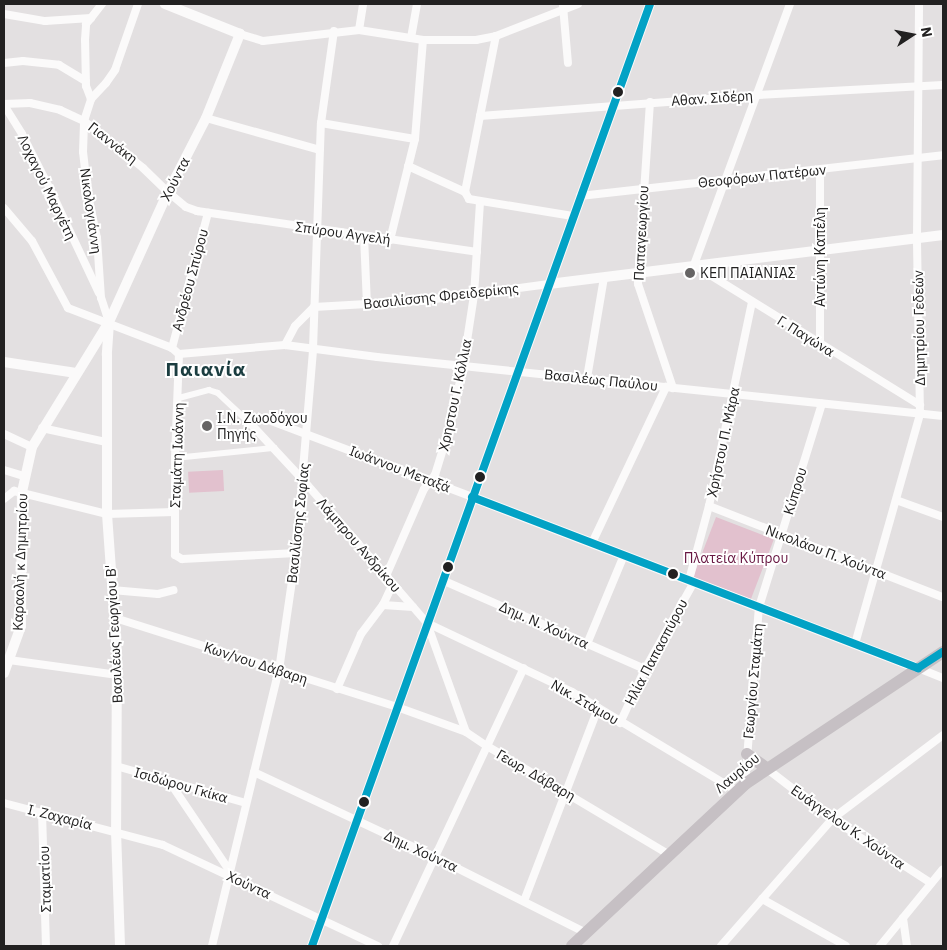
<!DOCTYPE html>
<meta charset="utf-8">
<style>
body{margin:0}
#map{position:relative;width:947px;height:950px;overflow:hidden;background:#e3e0e1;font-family:"IBM Plex Sans",sans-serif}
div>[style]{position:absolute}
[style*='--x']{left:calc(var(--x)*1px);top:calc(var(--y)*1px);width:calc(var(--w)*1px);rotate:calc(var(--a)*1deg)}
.green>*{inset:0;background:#e2c1ce;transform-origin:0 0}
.pedestrian>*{height:5.5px;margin:-2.75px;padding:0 2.75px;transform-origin:2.75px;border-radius:2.75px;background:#fbfafa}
.minor>*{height:8px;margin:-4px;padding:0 4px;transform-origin:4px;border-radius:4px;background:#fbfafa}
.tertiary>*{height:10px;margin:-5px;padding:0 5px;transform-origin:5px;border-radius:5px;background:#fbfafa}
.primary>*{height:12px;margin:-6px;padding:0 6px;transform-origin:6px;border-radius:6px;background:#c6c0c4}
.bus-1>*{height:8px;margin:-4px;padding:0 4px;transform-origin:4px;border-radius:4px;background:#02a2c5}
.dots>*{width:14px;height:14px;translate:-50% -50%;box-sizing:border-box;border:2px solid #fff;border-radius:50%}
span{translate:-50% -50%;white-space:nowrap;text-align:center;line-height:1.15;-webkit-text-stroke:4px #fff;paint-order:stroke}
.street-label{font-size:14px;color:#222121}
.poi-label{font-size:14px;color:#222121}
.left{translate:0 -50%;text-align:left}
.park-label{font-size:14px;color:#671641}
.district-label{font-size:19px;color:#1b3d40;font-weight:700;letter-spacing:1px}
.frame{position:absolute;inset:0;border:5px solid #222121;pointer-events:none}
.north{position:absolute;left:887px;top:10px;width:50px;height:50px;-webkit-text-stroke:4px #fff;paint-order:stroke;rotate:79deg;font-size:14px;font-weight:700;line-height:20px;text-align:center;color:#222121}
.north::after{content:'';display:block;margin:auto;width:18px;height:22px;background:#222121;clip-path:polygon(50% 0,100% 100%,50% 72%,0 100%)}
</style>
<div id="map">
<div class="green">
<div style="left:223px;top:470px;width:21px;height:35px;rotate:87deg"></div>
<div style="left:716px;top:517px;width:62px;height:64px;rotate:21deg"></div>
</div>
<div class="pedestrian">
<div style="--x:179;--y:398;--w:31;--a:-15"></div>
<div style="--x:209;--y:390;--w:9;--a:18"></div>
<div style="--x:218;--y:393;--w:42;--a:43.1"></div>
<div style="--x:175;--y:458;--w:100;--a:-5.8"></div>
</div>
<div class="minor">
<div style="--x:790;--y:4;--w:278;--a:110.2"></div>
<div style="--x:694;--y:265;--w:266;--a:31.8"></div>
<div style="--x:563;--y:6;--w:57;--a:85"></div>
<div style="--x:4;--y:14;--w:42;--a:9.7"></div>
<div style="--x:45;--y:21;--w:46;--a:-3.7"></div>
<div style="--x:91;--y:18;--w:18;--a:-52"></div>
<div style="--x:359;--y:30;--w:26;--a:-81"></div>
<div style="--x:240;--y:34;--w:24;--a:17"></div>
<div style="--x:263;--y:41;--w:97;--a:-6.5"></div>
<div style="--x:359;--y:30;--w:65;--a:8.9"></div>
<div style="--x:423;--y:40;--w:53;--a:0"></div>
<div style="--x:476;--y:40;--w:20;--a:-11"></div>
<div style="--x:496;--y:36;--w:88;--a:-21.3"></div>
<div style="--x:411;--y:38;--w:35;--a:-80"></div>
<div style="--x:4;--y:63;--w:19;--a:-6"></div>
<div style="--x:23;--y:61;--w:36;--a:6"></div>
<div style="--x:59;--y:65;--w:31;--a:31"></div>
<div style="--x:91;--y:99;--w:14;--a:-111"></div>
<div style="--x:86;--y:86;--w:46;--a:-91.2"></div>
<div style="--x:85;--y:40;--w:16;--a:-86"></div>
<div style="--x:86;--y:24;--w:8;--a:-50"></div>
<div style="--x:650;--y:102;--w:182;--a:93.8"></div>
<div style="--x:638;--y:284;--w:110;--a:71.4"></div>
<div style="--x:4;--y:104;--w:26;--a:-2"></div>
<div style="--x:30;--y:103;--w:31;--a:13"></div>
<div style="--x:60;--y:110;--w:26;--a:25"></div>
<div style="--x:84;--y:121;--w:75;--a:38.5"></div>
<div style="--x:143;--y:168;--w:35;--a:44"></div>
<div style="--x:168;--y:192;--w:23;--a:40"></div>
<div style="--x:186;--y:207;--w:12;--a:20"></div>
<div style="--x:197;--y:211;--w:283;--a:8.3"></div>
<div style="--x:4;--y:105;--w:34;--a:58"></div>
<div style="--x:22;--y:134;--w:62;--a:63"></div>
<div style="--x:50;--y:189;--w:115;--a:64.8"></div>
<div style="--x:480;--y:116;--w:278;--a:-4.3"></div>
<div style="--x:757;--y:95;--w:186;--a:-3.1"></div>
<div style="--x:206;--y:118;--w:118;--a:15.7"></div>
<div style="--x:321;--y:123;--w:95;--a:9.7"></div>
<div style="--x:408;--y:166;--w:63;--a:24.5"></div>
<div style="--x:465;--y:192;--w:8;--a:60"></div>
<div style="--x:469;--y:199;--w:105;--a:9.3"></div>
<div style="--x:465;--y:192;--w:159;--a:-78.8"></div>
<div style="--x:580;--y:196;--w:365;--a:-6.4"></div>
<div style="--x:4;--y:208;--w:43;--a:49.7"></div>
<div style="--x:32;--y:241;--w:76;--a:61.8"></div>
<div style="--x:68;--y:308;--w:111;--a:21"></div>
<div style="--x:172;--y:348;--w:9;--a:41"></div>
<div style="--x:364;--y:236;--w:69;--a:87.5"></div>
<div style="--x:390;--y:240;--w:104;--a:-76.1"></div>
<div style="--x:415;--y:139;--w:99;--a:-85.4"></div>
<div style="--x:109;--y:322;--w:25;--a:-108"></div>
<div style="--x:101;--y:298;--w:60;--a:-93.8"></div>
<div style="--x:97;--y:238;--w:44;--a:-101.8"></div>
<div style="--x:88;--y:195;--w:43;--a:-96.6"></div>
<div style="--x:83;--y:152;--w:31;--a:-88"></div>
<div style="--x:84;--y:121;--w:23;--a:-72"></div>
<div style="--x:91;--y:99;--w:22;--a:-47"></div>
<div style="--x:106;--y:83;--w:16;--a:-55"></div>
<div style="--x:115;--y:70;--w:70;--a:-70.8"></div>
<div style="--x:820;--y:344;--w:174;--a:-90"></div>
<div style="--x:285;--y:345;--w:21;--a:-62"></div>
<div style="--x:295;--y:326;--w:27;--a:-45"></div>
<div style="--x:314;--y:307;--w:106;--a:-3.2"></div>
<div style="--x:420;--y:301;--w:130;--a:-7.5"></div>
<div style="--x:172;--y:348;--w:140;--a:-75.1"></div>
<div style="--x:179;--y:354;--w:106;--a:-4.9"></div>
<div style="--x:285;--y:345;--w:93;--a:7.4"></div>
<div style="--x:377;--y:357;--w:569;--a:5.95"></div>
<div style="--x:179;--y:354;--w:104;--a:92.2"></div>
<div style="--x:175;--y:458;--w:97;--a:90"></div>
<div style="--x:175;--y:555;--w:8;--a:30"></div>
<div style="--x:182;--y:559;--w:114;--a:-3"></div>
<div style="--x:587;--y:378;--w:101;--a:-80.4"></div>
<div style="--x:42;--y:428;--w:66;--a:12.3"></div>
<div style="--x:4;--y:434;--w:31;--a:25"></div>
<div style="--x:4;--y:470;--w:21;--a:17"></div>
<div style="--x:4;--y:499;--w:13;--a:-39"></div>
<div style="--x:14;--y:491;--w:96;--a:13.9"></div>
<div style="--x:107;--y:514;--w:67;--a:-1.7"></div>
<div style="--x:896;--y:500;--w:50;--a:19.9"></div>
<div style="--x:709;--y:506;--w:251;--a:21.3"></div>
<div style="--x:592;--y:543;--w:173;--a:-64.6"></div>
<div style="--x:386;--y:576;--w:95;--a:-66.4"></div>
<div style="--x:424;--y:489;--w:18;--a:-52"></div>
<div style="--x:435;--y:475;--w:54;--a:-72.9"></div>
<div style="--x:451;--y:423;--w:57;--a:-77.9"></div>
<div style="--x:463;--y:367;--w:73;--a:-81.3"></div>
<div style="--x:474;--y:295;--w:92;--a:-86.3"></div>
<div style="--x:442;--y:580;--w:222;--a:23.7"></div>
<div style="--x:689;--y:580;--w:77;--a:-74.9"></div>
<div style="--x:709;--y:506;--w:208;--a:-78.1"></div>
<div style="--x:112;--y:590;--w:46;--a:5"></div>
<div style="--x:158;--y:594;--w:16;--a:-14"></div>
<div style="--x:383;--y:605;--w:30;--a:4"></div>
<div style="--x:115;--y:618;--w:296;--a:17.5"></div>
<div style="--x:397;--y:707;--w:73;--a:19.9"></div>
<div style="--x:466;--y:732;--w:25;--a:34"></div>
<div style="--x:487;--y:746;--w:213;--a:30.8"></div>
<div style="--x:427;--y:623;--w:161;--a:25.4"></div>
<div style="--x:572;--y:692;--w:192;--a:31"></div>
<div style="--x:587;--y:644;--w:96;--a:-67.4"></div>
<div style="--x:855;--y:644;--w:239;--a:-74.2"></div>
<div style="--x:920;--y:414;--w:176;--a:-91"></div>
<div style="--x:917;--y:238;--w:234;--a:-89.5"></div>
<div style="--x:9;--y:660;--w:110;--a:7.8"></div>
<div style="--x:918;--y:668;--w:27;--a:22"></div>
<div style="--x:337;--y:689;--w:60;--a:-66.4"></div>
<div style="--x:361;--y:634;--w:36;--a:-53"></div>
<div style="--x:383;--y:605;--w:23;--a:-65"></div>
<div style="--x:620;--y:723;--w:60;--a:-65.2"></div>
<div style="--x:645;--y:669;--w:100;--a:-60.6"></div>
<div style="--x:466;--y:732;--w:116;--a:-109.7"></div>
<div style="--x:427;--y:623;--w:189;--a:-130.9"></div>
<div style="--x:303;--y:480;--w:79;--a:-133"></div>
<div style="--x:249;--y:422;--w:7;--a:-34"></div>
<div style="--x:255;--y:418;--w:11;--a:5"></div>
<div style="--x:266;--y:419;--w:220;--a:20.7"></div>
<div style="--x:116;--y:766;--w:135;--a:15.9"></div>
<div style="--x:766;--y:768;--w:83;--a:37.7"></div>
<div style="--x:832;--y:819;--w:118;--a:32.9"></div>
<div style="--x:254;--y:772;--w:200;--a:25.2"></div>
<div style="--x:435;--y:857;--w:169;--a:26.7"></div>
<div style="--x:169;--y:781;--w:107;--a:56"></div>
<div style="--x:745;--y:784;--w:178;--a:-85.5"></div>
<div style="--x:759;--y:607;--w:213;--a:-72.8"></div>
<div style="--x:4;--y:803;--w:164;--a:14.8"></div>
<div style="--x:163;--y:845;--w:238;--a:25.2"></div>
<div style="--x:42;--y:812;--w:134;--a:88.3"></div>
<div style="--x:762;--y:899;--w:96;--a:29.2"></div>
<div style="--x:524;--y:901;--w:207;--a:-69"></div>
<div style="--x:903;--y:918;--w:28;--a:82"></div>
<div style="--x:212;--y:946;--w:284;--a:-76.4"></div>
<div style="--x:279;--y:670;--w:118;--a:-81.7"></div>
<div style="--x:296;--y:553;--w:205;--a:-85.2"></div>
<div style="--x:313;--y:349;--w:226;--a:-88"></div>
<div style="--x:321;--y:123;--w:93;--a:-82"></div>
<div style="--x:393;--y:946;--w:307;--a:-64.8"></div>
<div style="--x:721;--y:946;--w:169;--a:-48.8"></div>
<div style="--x:832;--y:819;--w:139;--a:-37.1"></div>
<div style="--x:880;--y:946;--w:99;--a:-50.7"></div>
</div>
<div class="tertiary">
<div style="--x:549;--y:284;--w:397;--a:-7.1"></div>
<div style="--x:109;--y:323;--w:32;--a:94"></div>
<div style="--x:107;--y:355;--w:159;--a:90"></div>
<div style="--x:107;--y:514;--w:139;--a:85.9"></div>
<div style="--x:117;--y:653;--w:178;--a:90.3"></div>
<div style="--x:116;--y:831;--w:115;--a:88"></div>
<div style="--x:4;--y:362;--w:73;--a:8.7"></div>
<div style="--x:472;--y:497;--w:478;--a:21"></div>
<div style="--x:4;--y:673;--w:50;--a:-70.1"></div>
<div style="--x:21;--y:626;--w:134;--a:-89.6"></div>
<div style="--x:22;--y:492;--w:46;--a:-77.5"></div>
<div style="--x:32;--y:447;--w:147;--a:-58.4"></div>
<div style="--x:109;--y:322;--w:143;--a:-65.6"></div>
<div style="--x:168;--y:192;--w:83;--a:-62.8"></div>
<div style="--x:206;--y:118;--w:91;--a:-68"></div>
<div style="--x:240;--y:34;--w:81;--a:-158.2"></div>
<div style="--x:312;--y:946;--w:1001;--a:-70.26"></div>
</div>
<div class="primary">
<div style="--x:747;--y:754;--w:24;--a:36"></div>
<div style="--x:572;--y:946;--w:237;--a:-43.1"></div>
<div style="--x:745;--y:784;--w:238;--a:-33.7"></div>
</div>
<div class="bus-1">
<div style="--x:472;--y:497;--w:478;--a:21"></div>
<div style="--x:918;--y:668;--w:30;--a:-33"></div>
<div style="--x:312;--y:946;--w:1001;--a:-70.26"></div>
</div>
<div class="dots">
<div style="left:618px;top:92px;background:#222121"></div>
<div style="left:690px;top:273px;background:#666464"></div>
<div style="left:207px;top:426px;background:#666464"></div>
<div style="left:480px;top:477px;background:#222121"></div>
<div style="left:448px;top:567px;background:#222121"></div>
<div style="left:673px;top:574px;background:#222121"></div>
<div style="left:364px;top:802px;background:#222121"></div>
</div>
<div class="street-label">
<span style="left:712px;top:98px;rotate:-4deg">Αθαν. Σιδέρη</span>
<span style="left:113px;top:143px;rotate:38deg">Γιαννάκη</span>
<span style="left:762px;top:176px;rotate:-6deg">Θεοφόρων Πατέρων</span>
<span style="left:175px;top:179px;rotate:-63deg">Χούντα</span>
<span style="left:47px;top:187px;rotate:64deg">Λοχαγού Μαργέτη</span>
<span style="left:91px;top:211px;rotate:82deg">Νικολογιάννη</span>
<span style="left:343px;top:233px;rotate:8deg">Σπύρου Αγγελή</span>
<span style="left:641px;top:233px;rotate:-87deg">Παπαγεωργίου</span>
<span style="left:820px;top:257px;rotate:-90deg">Αντώνη Καπέλη</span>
<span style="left:190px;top:280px;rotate:-75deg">Ανδρέου Σπύρου</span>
<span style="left:441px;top:296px;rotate:-6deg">Βασιλίσσης Φρειδερίκης</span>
<span style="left:919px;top:328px;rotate:-91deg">Δημητρίου Γεδεών</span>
<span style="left:806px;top:336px;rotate:32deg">Γ. Παγώνα</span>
<span style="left:601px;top:380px;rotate:6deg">Βασιλέως Παύλου</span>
<span style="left:455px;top:395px;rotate:-78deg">Χρηστου Γ. Κόλλια</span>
<span style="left:723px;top:442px;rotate:-78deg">Χρήστου Π. Μάρα</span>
<span style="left:177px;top:455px;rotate:-88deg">Σταμάτη Ιωάννη</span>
<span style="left:400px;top:469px;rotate:21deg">Ιωάννου Μεταξά</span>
<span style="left:795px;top:491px;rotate:-73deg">Κύπρου</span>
<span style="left:298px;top:523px;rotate:-84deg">Βασιλίσσης Σοφίας</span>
<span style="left:359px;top:545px;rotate:49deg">Λάμπρου Ανδρίκου</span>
<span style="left:826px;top:552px;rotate:21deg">Νικολάου Π. Χούντα</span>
<span style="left:20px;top:562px;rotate:-88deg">Καραολή κ Δημητρίου</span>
<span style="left:544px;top:625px;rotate:24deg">Δημ. Ν. Χούντα</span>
<span style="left:114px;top:634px;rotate:-93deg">Βασιλέως Γεωργίου Β'</span>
<span style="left:656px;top:652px;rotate:-62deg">Ηλία Παπασπύρου</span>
<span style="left:256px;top:663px;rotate:18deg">Κων/νου Δάβαρη</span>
<span style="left:753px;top:681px;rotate:-85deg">Γεωργίου Σταμάτη</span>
<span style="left:585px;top:702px;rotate:30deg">Νικ. Στάμου</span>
<span style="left:737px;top:773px;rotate:-40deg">Λαυρίου</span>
<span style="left:536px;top:775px;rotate:30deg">Γεωρ. Δάβαρη</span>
<span style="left:181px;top:785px;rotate:16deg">Ισιδώρου Γκίκα</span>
<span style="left:60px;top:817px;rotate:14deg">Ι. Ζαχαρία</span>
<span style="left:848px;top:827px;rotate:35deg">Ευάγγελου Κ. Χούντα</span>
<span style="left:421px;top:851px;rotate:25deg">Δημ. Χούντα</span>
<span style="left:45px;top:879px;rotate:-92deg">Σταματίου</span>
<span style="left:249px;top:885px;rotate:25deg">Χούντα</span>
</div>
<div class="poi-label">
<span class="left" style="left:700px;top:273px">ΚΕΠ ΠΑΙΑΝΙΑΣ</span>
<span class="left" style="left:217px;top:426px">Ι.Ν. Ζωοδόχου<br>Πηγής</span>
</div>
<div class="park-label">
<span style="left:736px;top:558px">Πλατεία Κύπρου</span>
</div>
<div class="district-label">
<span style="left:206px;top:370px">Παιανία</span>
</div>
<div class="frame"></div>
<div class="north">N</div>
</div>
